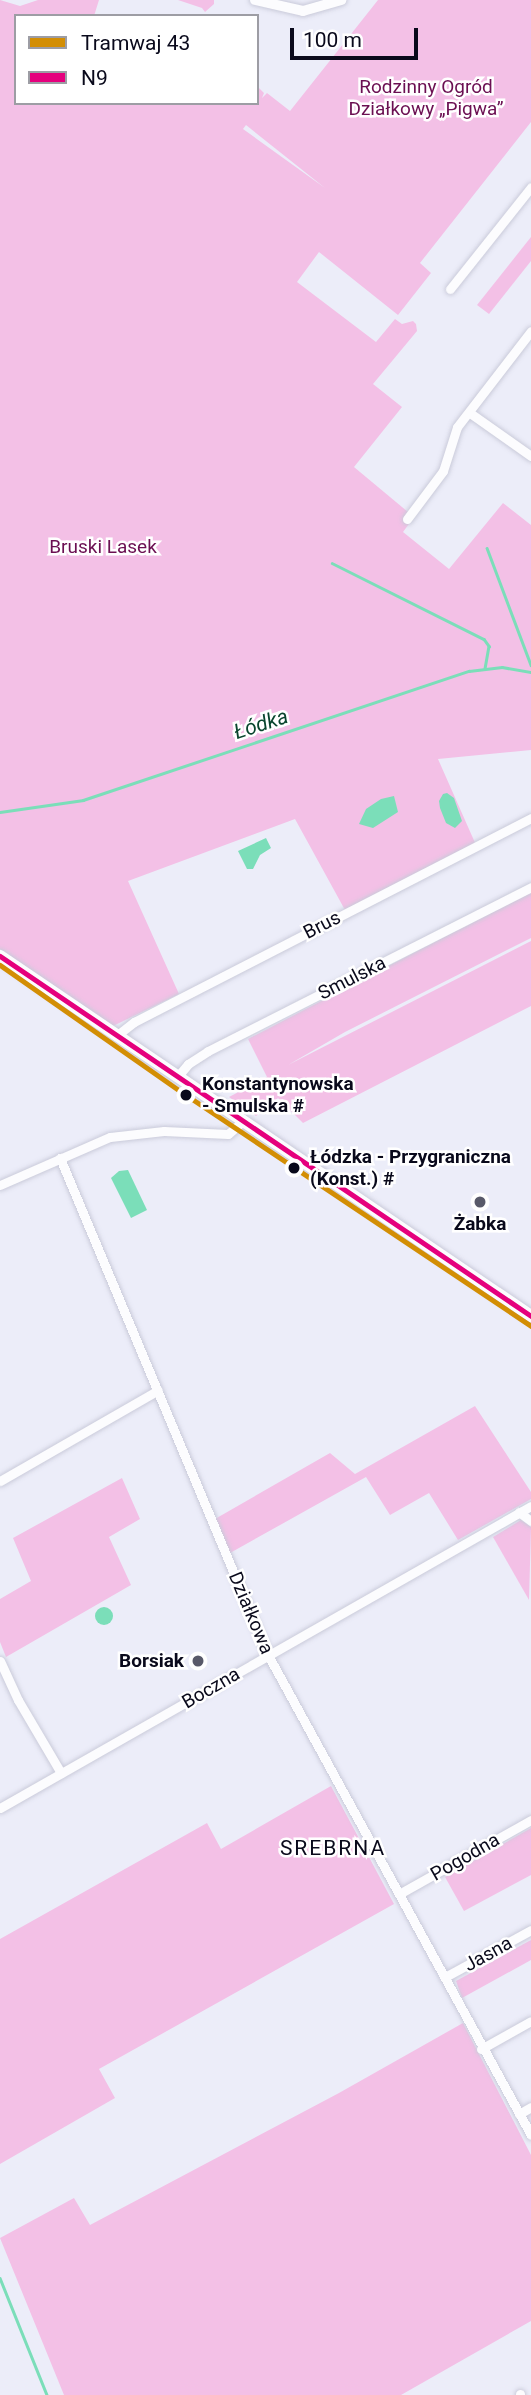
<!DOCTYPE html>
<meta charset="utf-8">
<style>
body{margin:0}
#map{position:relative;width:531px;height:2395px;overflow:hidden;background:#ecedf9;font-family:Roboto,sans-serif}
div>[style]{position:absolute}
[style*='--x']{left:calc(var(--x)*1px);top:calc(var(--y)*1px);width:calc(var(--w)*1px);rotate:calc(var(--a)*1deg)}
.green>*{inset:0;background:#f3c0e6}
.water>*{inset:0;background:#7bdeb9}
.round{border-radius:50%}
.stream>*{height:2.5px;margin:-1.25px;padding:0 1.25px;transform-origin:1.25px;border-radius:1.25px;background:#7bdeb9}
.roads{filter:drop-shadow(0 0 2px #cacbda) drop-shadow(0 0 2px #cacbda)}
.minor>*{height:9px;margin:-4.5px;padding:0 4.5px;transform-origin:4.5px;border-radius:4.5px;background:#fcfcfe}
.tertiary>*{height:10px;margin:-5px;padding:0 5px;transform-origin:5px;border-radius:5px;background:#fcfcfe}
.secondary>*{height:12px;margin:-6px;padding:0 6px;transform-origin:6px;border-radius:6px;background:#fcfcfe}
.bus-1>*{height:5px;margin:-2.5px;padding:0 2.5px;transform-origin:2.5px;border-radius:2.5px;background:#e5007d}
.tram-1>*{height:5px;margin:-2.5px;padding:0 2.5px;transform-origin:2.5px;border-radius:2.5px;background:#d38e04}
.dots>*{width:19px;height:19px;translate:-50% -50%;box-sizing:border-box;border:4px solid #fff;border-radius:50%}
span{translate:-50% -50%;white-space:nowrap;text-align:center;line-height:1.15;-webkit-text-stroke:5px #fff;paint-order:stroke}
.park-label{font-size:19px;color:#6b0f52}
.street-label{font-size:19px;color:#09091b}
.stop-label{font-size:19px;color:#09091b;font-weight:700}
.left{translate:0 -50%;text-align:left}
.poi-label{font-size:19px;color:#09091b;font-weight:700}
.right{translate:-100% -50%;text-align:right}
.water-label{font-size:21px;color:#09452e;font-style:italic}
.neighbourhood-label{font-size:21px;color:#09091b;letter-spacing:2px}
.legend{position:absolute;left:14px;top:14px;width:245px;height:91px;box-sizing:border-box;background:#fff;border:2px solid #9d9da4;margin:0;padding:9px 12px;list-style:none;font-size:21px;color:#09091b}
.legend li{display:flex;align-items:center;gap:14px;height:35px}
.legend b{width:35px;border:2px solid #9d9da4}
.scale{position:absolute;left:290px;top:28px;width:128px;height:32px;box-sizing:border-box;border:4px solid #09091b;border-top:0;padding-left:9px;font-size:21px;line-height:24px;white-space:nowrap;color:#09091b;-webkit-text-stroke:5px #fff;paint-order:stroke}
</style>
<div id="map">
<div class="green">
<div style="clip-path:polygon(evenodd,0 0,20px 6px,38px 0,99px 0,94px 16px,16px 16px,16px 103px,257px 103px,257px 86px,264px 93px,262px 98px,267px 93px,290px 111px,378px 0,531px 0,531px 122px,420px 263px,431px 273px,398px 315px,319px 252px,297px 282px,376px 342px,395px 319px,402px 324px,413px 321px,416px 324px,417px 331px,373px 384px,402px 407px,354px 467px,414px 517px,403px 532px,449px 569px,503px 503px,531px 525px,531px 750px,438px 759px,476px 845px,345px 910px,295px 819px,128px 881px,179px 994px,113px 1026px,0 949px,0 0,246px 125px,325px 188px,243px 129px,246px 125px)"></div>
<div style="clip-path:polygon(178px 0,214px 0,214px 4px,205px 12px,202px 8px)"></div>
<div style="clip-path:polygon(531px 237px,531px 261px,489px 314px,477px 305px)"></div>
<div style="clip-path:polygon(531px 892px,531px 938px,345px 1032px,288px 1065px,531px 941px,531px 1006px,303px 1123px,278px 1098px,256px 1116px,229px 1097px,267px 1077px,248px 1039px)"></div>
<div style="clip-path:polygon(475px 1406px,531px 1492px,531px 1499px,458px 1540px,429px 1493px,390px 1515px,366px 1477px,230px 1553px,215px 1519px,330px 1453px,355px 1474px)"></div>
<div style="clip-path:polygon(122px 1478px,140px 1519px,109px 1537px,131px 1585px,6px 1657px,0 1642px,0 1599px,31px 1581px,13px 1538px)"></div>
<div style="clip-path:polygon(521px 1520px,531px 1527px,529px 1600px,493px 1537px)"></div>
<div style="clip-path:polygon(331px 1786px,394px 1904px,99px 2069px,115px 2098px,0 2164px,0 1939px,207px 1823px,221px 1849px)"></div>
<div style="clip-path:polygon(531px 1828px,531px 1875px,464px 1911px,445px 1877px)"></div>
<div style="clip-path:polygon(531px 1940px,531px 1960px,462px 1998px,456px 1981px)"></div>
<div style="clip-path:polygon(463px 2023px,531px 2155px,531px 2321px,401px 2395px,64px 2395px,0 2238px,74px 2198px,90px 2225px,339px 2093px)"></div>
</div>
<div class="water">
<div style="clip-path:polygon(447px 793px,454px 798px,462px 821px,455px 828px,446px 823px,440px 808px,439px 801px,443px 794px)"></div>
<div style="clip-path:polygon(394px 796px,398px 812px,373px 828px,359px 824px,366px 809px,381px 799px)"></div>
<div style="clip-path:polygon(266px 838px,271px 848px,260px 855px,253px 869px,247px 869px,238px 851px)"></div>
<div style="clip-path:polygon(128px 1170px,147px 1210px,131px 1218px,111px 1178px,119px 1171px)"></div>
<div class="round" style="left:95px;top:1607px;width:18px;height:18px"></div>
</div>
<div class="stream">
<div style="--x:487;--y:548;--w:125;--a:69.4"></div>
<div style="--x:332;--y:563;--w:170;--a:26.6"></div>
<div style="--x:484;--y:639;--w:9;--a:54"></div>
<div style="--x:489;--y:646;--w:22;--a:100"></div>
<div style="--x:0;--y:812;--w:84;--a:-8.2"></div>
<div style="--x:83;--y:800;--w:407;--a:-18.5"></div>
<div style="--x:469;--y:671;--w:33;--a:-7"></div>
<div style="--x:502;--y:667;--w:29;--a:10"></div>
<div style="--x:0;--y:2278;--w:126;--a:68.1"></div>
</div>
<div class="roads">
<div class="minor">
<div style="--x:450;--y:289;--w:130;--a:-51.5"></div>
<div style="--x:470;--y:413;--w:75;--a:35.2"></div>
<div style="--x:407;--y:519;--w:60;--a:-53.1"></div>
<div style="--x:443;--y:471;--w:46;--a:-72.3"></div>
<div style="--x:457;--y:427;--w:121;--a:-52.4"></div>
<div style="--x:116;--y:1036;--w:23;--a:-38"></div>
<div style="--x:134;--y:1022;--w:446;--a:-27.2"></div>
<div style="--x:178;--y:1076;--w:16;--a:-50"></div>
<div style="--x:188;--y:1064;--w:24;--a:-33"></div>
<div style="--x:208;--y:1051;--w:362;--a:-26.9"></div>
<div style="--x:60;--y:1158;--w:539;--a:67.29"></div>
<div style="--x:268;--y:1655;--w:547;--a:61.28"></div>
<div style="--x:0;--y:1185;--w:120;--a:-23.6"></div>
<div style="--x:110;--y:1137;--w:54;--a:-6.3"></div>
<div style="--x:164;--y:1131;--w:64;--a:2.7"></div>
<div style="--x:228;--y:1134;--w:20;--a:-41"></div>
<div style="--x:0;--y:1481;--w:182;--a:-29.9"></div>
<div style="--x:519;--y:1512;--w:15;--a:37"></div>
<div style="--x:0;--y:1661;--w:43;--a:65.2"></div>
<div style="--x:18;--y:1700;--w:85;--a:59.5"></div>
<div style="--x:0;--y:1808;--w:611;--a:-29.63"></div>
<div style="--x:399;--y:1894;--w:151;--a:-29.3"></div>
<div style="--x:445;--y:1977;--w:98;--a:-28.7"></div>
<div style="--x:481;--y:2049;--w:57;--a:-29.2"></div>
<div style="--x:519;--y:2114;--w:14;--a:-30"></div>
<div style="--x:520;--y:2394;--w:1;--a:90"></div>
</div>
<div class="tertiary">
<div style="--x:255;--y:0;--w:49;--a:12.9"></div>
<div style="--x:303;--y:11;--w:40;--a:-16"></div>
</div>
<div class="secondary">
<div style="--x:0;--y:956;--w:642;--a:34.14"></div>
</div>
</div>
<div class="bus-1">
<div style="--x:0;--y:956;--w:642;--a:34.14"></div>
</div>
<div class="tram-1">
<div style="--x:0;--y:965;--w:227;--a:35"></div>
<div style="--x:186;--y:1095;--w:415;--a:33.8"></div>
</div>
<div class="dots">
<div style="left:186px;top:1095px;background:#09091b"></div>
<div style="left:294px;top:1168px;background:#09091b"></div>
<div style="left:480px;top:1202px;background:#585969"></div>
<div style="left:198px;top:1661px;background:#585969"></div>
</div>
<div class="park-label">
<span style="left:426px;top:98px">Rodzinny Ogród<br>Działkowy „Pigwa”</span>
<span style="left:103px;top:547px">Bruski Lasek</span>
</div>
<div class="street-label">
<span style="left:322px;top:925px;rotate:-27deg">Brus</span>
<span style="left:352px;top:978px;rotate:-27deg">Smulska</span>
<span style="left:251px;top:1613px;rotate:67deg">Działkowa</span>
<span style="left:211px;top:1688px;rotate:-30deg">Boczna</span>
<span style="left:465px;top:1857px;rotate:-30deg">Pogodna</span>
<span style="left:488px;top:1954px;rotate:-29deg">Jasna</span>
</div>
<div class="stop-label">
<span class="left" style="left:202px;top:1095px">Konstantynowska<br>- Smulska #</span>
<span class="left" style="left:310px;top:1168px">Łódzka - Przygraniczna<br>(Konst.) #</span>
</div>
<div class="poi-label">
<span style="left:480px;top:1224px">Żabka</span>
<span class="right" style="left:184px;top:1661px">Borsiak</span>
</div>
<div class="water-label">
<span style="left:261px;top:724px;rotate:-18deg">Łódka</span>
</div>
<div class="neighbourhood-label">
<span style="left:333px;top:1848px">SREBRNA</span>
</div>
<ul class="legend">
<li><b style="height:9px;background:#d38e04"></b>Tramwaj 43</li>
<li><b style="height:9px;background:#e5007d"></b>N9</li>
</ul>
<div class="scale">100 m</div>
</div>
